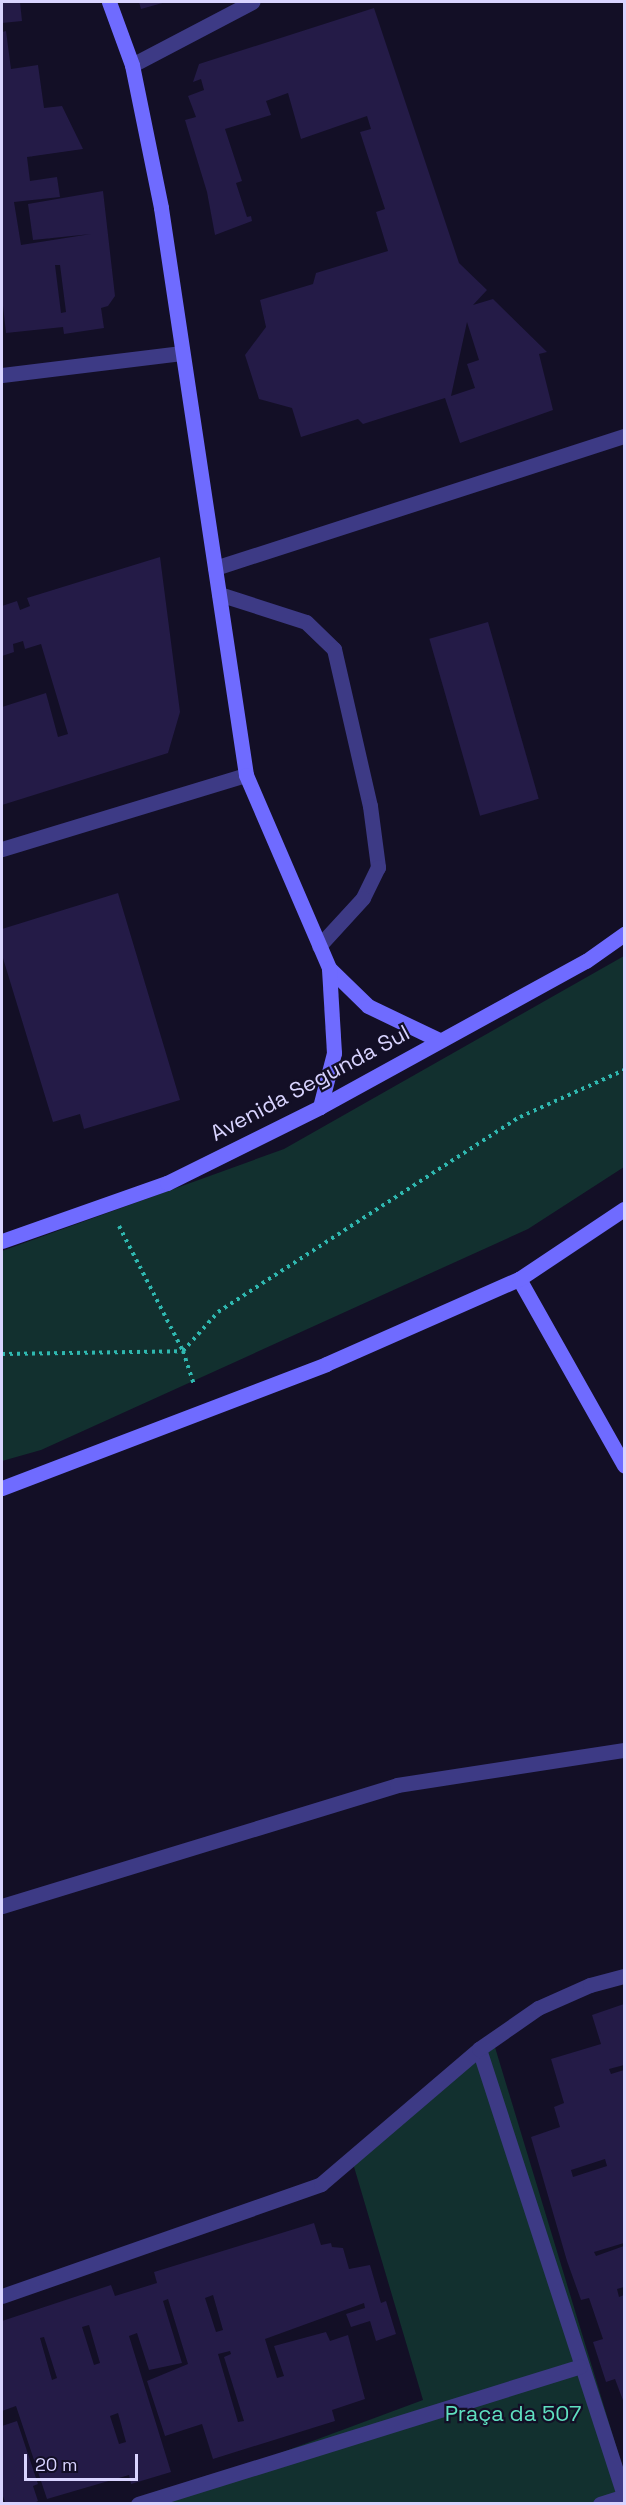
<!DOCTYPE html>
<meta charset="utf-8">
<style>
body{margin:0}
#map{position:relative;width:626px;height:2505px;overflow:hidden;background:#130f26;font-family:"Space Grotesk",sans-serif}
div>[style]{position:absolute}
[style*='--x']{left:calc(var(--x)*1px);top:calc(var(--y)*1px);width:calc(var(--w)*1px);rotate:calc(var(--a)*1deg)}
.green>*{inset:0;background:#12302f}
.building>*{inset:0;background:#241b47;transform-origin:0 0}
.path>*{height:4px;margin-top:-2px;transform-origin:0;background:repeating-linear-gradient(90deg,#2fb8b0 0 3px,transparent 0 7.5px)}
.lane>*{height:15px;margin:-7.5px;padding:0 7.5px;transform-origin:7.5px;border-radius:7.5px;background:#3d3a85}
.street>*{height:15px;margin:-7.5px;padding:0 7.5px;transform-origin:7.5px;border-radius:7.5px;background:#3d3a85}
.secondary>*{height:15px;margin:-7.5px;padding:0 7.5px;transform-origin:7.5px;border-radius:7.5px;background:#6f6bff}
span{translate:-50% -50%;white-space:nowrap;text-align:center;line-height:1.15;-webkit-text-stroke:4.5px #130f26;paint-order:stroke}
.street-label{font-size:22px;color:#d9d4ff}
.park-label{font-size:22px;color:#5fe0c0}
.frame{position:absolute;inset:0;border:3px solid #d9d4ff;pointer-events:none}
.scale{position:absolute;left:24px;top:2454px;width:114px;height:27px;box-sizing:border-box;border:3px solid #d9d4ff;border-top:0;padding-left:8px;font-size:18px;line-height:21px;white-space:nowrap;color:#d9d4ff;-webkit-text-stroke:4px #130f26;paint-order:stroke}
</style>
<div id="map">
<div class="green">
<div style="clip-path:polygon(624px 956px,624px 1167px,528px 1229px,41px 1450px,2px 1461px,2px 1251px,284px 1149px)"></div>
<div style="clip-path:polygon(494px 2044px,624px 2472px,624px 2503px,143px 2504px,423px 2400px,352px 2160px)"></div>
</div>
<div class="building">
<div style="clip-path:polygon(2px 2px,20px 2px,22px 21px,2px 23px)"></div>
<div style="clip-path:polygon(139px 2px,166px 2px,141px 9px)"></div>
<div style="clip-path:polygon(evenodd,374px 8px,459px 263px,487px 290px,473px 305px,493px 299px,547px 352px,539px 354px,553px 410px,460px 443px,445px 398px,363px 424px,358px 419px,301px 437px,292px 408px,259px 399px,245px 355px,266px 327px,260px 300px,313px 284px,316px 273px,388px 251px,376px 212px,385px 209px,360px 132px,371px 129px,367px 116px,301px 139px,288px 93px,266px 101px,271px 115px,225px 129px,242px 181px,236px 183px,247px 217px,251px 216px,252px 221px,215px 235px,207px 192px,185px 120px,196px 117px,188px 96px,204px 90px,201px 79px,193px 82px,199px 64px,374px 8px,467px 322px,479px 360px,467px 364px,475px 388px,451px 396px,467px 322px)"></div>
<div style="clip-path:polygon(evenodd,6px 31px,11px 69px,38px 65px,44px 108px,62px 106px,83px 149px,27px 157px,30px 181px,57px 177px,60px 197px,14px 202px,21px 245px,91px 234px,33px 240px,28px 204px,103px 191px,115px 296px,108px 306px,101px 308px,104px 328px,64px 334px,63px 327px,6px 333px,2px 297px,2px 32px,6px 31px,55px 265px,60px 265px,66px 312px,61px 313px,55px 265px)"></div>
<div style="clip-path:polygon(160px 557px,180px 712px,168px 753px,2px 805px,2px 707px,46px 693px,58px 737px,68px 734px,41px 644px,25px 649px,23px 641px,13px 644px,14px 652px,2px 656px,2px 606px,17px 601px,20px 610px,30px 606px,27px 598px)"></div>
<div style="left:488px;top:622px;width:184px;height:61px;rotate:74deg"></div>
<div style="clip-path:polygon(118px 893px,180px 1100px,84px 1129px,80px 1114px,53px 1122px,2px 955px,2px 929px)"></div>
<div style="clip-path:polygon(evenodd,624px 2004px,624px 2065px,609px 2069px,611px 2074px,624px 2070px,624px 2243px,594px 2252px,596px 2256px,624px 2246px,624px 2287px,617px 2289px,619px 2297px,624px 2295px,624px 2403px,615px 2379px,606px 2382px,593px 2342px,603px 2339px,589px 2298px,581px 2300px,567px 2261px,531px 2137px,560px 2127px,554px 2107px,564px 2103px,551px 2059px,601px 2044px,592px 2015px,624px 2004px,605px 2159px,607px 2166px,573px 2177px,571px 2170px,605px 2159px)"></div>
<div style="clip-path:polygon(evenodd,314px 2223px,321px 2245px,331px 2243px,332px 2247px,343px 2248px,349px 2269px,370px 2265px,381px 2303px,386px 2301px,396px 2334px,376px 2341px,370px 2321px,351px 2327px,346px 2314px,365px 2308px,364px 2303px,265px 2339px,277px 2378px,284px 2376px,274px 2346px,326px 2332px,330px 2341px,348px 2335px,365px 2399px,332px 2410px,335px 2421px,213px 2459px,202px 2424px,165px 2436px,147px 2381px,188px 2364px,168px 2299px,163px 2301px,182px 2363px,149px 2370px,137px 2333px,129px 2336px,171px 2472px,131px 2484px,129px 2475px,47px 2499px,16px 2406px,2px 2411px,2px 2321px,111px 2285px,115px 2296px,157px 2283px,154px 2272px,314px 2223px,213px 2295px,223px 2330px,216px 2332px,205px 2298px,213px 2295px,314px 2223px,89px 2325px,100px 2363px,94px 2365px,82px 2327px,89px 2325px,314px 2223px,44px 2337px,57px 2378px,52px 2380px,40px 2338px,44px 2337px,314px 2223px,230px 2351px,231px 2354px,224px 2357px,244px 2421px,238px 2422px,218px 2354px,230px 2351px,314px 2223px,118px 2413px,126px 2442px,119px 2444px,110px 2416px,118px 2413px)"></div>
<div style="clip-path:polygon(17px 2421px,38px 2484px,33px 2486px,38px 2501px,32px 2504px,6px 2504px,2px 2494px,2px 2426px)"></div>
</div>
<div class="path">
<div style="--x:119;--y:1226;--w:140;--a:62.9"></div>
<div style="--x:183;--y:1351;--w:36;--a:72"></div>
<div style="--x:2;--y:1354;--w:181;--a:-0.9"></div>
<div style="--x:183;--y:1351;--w:52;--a:-48.1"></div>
<div style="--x:218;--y:1312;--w:359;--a:-32.9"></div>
<div style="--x:520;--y:1117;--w:114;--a:-24.3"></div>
</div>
<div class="lane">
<div style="--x:219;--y:594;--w:91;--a:17.8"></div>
<div style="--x:306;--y:622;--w:39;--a:44"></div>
<div style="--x:334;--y:649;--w:161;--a:77.1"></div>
<div style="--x:370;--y:806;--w:62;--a:82.5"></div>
<div style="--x:378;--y:867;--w:34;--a:116"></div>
<div style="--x:363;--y:898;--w:65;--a:132.5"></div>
<div style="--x:2;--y:1906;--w:413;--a:-17"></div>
<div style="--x:397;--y:1785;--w:230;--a:-8.8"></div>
</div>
<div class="street">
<div style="--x:132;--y:65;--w:136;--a:-27.7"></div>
<div style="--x:2;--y:375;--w:181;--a:-7"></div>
<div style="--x:215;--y:568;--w:430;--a:-17.9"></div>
<div style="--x:2;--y:849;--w:255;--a:-16.9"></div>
<div style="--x:479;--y:2049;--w:470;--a:72"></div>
<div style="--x:2;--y:2296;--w:338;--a:-19.3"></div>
<div style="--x:321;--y:2184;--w:208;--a:-40.5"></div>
<div style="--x:479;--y:2049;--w:72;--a:-34.8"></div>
<div style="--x:538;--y:2008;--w:57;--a:-23.9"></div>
<div style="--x:590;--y:1985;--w:35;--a:-15"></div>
<div style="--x:138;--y:2504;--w:463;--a:-17.3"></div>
<div style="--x:600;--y:2504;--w:25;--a:-18"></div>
</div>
<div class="secondary">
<div style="--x:109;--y:2;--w:67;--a:69.9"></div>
<div style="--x:132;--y:65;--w:146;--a:78.5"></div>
<div style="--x:161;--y:208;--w:573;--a:81.47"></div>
<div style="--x:246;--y:775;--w:210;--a:66.7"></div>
<div style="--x:329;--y:968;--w:54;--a:44.3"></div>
<div style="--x:368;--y:1006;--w:79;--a:25.6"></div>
<div style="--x:320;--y:1107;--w:56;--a:-75.5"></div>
<div style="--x:334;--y:1053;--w:85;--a:-93.4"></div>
<div style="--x:2;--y:1241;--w:175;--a:-19.4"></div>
<div style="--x:167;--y:1183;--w:171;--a:-26.4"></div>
<div style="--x:320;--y:1107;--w:303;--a:-28.8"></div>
<div style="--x:586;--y:961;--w:47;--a:-35.4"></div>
<div style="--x:519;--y:1279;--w:214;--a:60.6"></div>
<div style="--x:2;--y:1488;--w:347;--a:-20.9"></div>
<div style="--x:326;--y:1364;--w:211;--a:-23.8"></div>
<div style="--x:519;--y:1279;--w:126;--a:-33.7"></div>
</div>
<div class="street-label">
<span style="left:310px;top:1083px;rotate:-28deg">Avenida Segunda Sul</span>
</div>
<div class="park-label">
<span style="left:513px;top:2414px">Praça da 507</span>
</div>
<div class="frame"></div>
<div class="scale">20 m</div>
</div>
